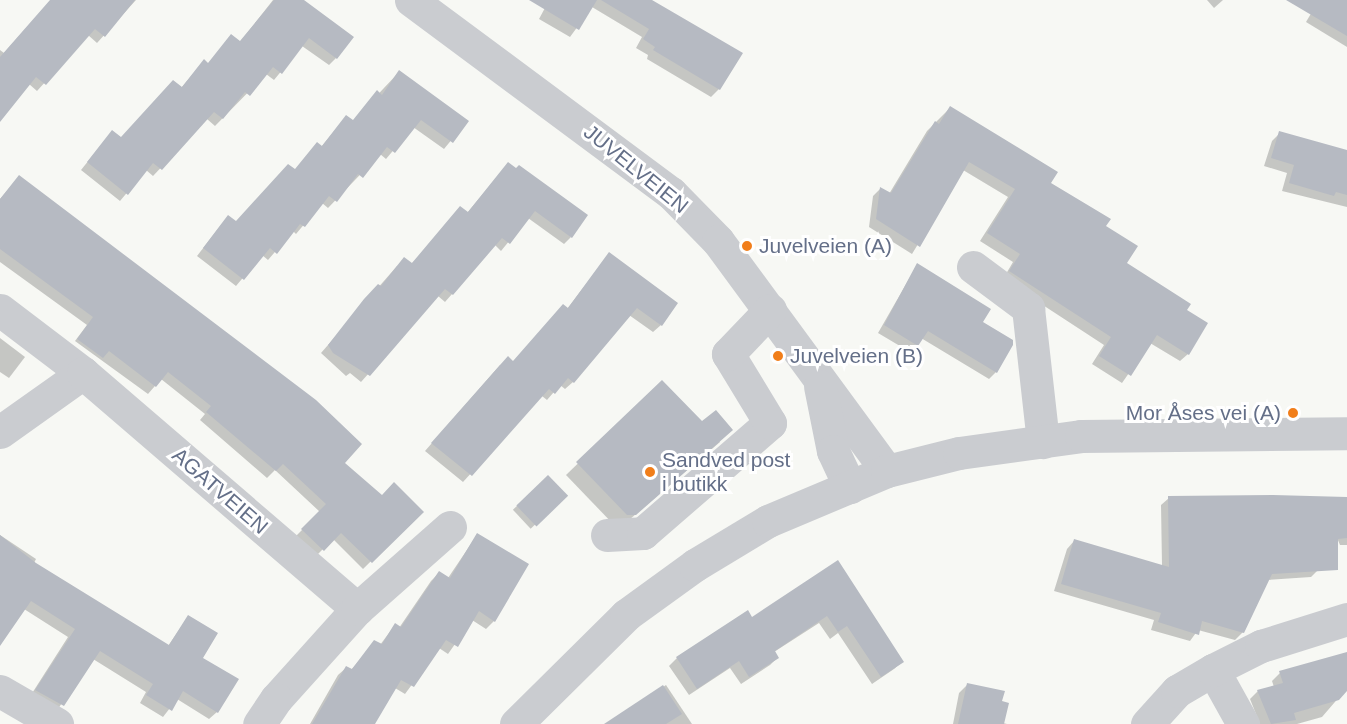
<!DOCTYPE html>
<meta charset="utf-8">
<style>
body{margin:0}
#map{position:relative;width:1347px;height:724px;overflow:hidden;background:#f7f8f4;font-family:Arial,sans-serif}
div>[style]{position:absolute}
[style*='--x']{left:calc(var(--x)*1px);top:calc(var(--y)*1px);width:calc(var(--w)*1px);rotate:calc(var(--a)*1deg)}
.shadow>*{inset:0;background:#0003;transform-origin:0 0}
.building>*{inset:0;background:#b6bac2;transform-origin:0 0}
.minor>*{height:33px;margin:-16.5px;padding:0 16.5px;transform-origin:16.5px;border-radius:16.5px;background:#caccd0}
.dots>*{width:16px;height:16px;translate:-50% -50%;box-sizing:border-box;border:3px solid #fff;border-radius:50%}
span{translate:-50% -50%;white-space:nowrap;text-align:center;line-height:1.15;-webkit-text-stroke:6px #fff;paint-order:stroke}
.street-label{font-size:21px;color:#646f88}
.poi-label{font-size:21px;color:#646f88}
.left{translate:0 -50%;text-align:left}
.right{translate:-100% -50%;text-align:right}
</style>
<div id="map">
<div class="shadow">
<div style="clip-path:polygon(51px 0,136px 0,97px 43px,88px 35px,37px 91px,29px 84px,0 114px,0 50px,4px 53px)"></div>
<div style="clip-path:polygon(273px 0,301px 0,336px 58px,329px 65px,302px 46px,274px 80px,266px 74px,215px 126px,207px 119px,153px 176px,146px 170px,120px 201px,81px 170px,105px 140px,120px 139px,181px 88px,204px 61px,208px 64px,240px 42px)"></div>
<div style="clip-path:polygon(535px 0,650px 0,719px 89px,711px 97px,647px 59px,648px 55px,636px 48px,642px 37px,592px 7px,570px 37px,539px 19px,546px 6px)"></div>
<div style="clip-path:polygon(1207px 0,1223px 0,1214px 8px)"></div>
<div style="clip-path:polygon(1319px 0,1347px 0,1347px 47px,1306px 22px)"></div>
<div style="clip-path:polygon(399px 72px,467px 121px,444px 149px,413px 127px,386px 159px,380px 154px,328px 208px,322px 203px,296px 234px,293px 231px,268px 260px,262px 255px,236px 286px,197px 256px,221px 225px,235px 223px,321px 147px,346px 117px,352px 122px)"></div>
<div style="clip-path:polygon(950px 108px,1104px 227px,1125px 264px,1185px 310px,1188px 354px,1180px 361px,1150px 343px,1122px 383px,1092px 364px,1104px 345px,1003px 279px,1013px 262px,980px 241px,1008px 197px,963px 170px,912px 254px,869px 227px,873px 196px,880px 189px,889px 194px,927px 131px)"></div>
<div style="clip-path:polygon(1280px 133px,1347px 152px,1347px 207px,1282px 191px,1287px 173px,1264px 166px,1272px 141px)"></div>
<div style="clip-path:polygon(501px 172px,571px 237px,564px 244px,528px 218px,501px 251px,495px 245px,445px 302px,438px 296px,361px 382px,350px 373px,346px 376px,321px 353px,397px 266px,411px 264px,467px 213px)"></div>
<div style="clip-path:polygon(19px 177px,382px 497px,421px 512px,363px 569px,333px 539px,315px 557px,295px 537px,320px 512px,275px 470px,267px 478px,200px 420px,205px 414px,161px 379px,148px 394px,75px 341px,87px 325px,0 262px,0 199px)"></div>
<div style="clip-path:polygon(609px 254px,661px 325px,653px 332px,629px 315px,573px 382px,565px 389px,560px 385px,547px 400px,542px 396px,463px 482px,425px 451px,500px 365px,513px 362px,567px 309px)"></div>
<div style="clip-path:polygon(917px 265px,981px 322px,996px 372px,989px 379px,921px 338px,910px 352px,878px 333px)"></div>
<div style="clip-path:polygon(0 338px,25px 357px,9px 378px,0 372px)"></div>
<div style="clip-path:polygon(662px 382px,720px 442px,622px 526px,615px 526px,566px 475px)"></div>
<div style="left:548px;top:477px;width:26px;height:48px;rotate:47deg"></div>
<div style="clip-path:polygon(1169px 498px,1347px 498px,1347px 545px,1340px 545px,1330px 521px,1318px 570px,1311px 577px,1267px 580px,1243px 632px,1235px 640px,1198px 630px,1190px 641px,1151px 630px,1154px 620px,1054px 591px,1067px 549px,1074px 541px,1162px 566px,1161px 505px)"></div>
<div style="clip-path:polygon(0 535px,36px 559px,34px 563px,168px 646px,188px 617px,217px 712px,209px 719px,177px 699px,163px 717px,140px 703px,146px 692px,93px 659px,55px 713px,29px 698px,68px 637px,24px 609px,0 645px)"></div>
<div style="clip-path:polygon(477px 535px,527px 565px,494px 621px,486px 629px,472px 620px,448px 654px,439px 648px,405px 694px,395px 688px,373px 724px,310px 724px,338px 675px,347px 667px,351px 670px,375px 642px,380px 645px,395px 625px,399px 628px,431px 581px,439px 573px,448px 578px)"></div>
<div style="clip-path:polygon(837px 562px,902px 662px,894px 669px,872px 684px,838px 633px,830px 639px,819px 623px,774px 652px,777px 658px,770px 665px,741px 684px,730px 668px,689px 695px,669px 666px,677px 658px,752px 619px)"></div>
<div style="clip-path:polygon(1347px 668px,1347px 688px,1322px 717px,1297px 724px,1260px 724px,1250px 699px,1258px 691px,1274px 687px,1272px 681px,1280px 673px)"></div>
<div style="clip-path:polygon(968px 684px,1001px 703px,1003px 723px,1007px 724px,953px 724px,959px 693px)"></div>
<div style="clip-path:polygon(666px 685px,692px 724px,607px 724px)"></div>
</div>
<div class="building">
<div style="clip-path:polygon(50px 0,135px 0,105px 37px,95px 29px,46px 85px,36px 77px,0 122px,0 57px)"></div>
<div style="clip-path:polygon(274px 0,304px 0,354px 37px,337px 59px,309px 38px,282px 74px,273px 67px,250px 96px,245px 92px,223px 119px,214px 112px,162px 170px,153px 163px,128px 195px,87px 162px,112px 130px,121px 137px,173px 80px,182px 87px,204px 59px,208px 63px,231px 34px,240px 41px)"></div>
<div style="clip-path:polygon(529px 0,597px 0,579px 30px)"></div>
<div style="clip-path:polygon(601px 0,652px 0,743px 53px,720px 90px,653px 50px,655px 47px,643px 39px,649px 29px)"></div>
<div style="clip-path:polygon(1286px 0,1347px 0,1347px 36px)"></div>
<div style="clip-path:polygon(399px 70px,469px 121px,453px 143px,421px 120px,395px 153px,387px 147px,363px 178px,358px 174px,337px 202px,329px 196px,305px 227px,300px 224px,277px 254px,270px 248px,244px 280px,203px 248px,228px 215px,236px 221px,288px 164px,295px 169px,317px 142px,322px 146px,346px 115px,353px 120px,377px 90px,382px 95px)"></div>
<div style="clip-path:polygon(950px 106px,1058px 172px,1051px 183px,1111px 219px,1106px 226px,1138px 246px,1127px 263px,1191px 304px,1187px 310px,1208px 323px,1189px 355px,1157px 335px,1131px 376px,1099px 356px,1111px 337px,1009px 271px,1020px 254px,987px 233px,1015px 189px,969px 162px,920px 247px,876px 219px,880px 187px,891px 193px,935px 121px,939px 124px)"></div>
<div style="clip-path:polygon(1279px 131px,1347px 150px,1347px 195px,1336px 192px,1334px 196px,1289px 183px,1294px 165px,1271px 158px)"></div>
<div style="clip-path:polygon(508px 162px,516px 168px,519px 165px,588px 215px,572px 238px,535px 211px,510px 244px,502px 238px,453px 295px,445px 289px,370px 376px,333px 353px,328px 345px,364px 299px,378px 284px,381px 286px,404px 257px,412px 263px,460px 206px,468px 212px)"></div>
<div style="clip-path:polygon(19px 175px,316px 400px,362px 444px,345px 463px,382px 495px,394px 482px,424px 512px,372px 563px,341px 533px,324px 551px,301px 529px,326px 504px,283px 464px,276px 471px,206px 412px,211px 406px,168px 372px,156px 387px,109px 351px,103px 358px,77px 339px,93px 317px,0 249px,0 199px)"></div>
<div style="clip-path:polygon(609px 252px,678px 303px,662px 326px,637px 308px,574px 383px,568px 378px,555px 394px,549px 389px,472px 476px,431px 443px,508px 356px,513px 361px,563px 304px,568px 308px)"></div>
<div style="clip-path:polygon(917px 263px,991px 309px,983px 322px,1013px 340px,1013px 345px,997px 373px,928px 331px,918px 346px,884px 325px)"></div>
<div style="clip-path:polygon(662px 380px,702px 421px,716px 410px,733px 430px,636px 515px,627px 515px,576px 462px)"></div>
<div style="left:548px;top:475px;width:29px;height:44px;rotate:46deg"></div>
<div style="clip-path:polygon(1273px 495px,1347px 497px,1347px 538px,1338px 539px,1338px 570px,1272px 574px,1244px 633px,1202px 621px,1199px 635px,1158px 622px,1161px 613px,1061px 584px,1074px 539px,1169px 567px,1168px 496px)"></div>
<div style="clip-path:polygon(477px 533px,529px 564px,495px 622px,479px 611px,458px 647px,446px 640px,414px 687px,401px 680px,375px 724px,312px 724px,346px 666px,352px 669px,374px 640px,382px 644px,395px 623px,401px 627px,439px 571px,450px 578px)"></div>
<div style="clip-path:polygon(0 535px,36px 563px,169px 645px,188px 615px,218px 633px,203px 658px,239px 679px,218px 713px,183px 691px,172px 711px,146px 695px,153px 684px,100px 651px,64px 706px,35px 690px,75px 629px,31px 601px,0 646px)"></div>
<div style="clip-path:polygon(838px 560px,904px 662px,881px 677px,847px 626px,838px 632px,827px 616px,775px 651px,779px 658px,749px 677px,739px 661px,697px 689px,676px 657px,748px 610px,752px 617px)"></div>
<div style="clip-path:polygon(1347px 652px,1347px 691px,1339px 700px,1294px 713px,1296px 720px,1271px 724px,1257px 690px,1283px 683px,1279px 671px)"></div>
<div style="clip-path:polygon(967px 683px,1005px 691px,1002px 701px,1009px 703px,1004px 724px,958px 724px)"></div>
<div style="clip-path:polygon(663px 685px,682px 714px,666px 724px,604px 724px)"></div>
</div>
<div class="minor">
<div style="--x:411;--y:0;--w:324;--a:36.6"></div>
<div style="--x:671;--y:193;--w:67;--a:45.6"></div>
<div style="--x:718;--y:241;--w:285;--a:53.7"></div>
<div style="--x:973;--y:267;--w:69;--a:36.7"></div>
<div style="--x:1028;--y:308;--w:135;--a:83.6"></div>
<div style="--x:0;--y:310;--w:104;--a:37.2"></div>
<div style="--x:820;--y:386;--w:66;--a:78.7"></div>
<div style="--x:833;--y:451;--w:40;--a:65"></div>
<div style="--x:0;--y:432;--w:102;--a:-35.4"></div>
<div style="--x:83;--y:373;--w:362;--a:40.7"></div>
<div style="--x:357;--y:609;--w:121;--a:132"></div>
<div style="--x:276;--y:699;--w:30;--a:124"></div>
<div style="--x:607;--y:535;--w:36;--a:-3"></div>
<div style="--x:643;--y:533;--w:168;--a:-40.9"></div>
<div style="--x:770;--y:423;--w:81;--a:-121.3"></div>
<div style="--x:728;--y:354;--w:61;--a:-46.3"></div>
<div style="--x:357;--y:609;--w:124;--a:-41.4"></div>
<div style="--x:1213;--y:670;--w:62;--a:60.9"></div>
<div style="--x:0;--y:691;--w:66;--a:30.1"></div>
<div style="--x:516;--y:724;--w:155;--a:-44.7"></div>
<div style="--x:626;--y:615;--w:85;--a:-35.9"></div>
<div style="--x:695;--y:565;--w:85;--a:-31.1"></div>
<div style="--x:768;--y:521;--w:129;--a:-22.8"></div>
<div style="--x:887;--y:471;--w:74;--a:-14"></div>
<div style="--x:959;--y:453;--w:123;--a:-7.9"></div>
<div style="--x:1081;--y:436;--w:266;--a:-0.6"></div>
<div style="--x:1147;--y:724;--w:45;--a:-47.7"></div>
<div style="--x:1177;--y:691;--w:42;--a:-30.3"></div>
<div style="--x:1213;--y:670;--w:54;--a:-26.6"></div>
<div style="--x:1261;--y:646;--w:90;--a:-17.4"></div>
</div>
<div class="dots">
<div style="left:747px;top:246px;background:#f17e1a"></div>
<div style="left:778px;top:356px;background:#f17e1a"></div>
<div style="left:1293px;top:413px;background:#f17e1a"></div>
<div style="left:650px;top:472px;background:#f17e1a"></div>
</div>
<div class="street-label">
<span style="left:636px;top:169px;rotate:39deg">JUVELVEIEN</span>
<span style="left:220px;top:491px;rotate:41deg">AGATVEIEN</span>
</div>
<div class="poi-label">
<span class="left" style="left:759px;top:246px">Juvelveien (A)</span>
<span class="left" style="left:790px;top:356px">Juvelveien (B)</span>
<span class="right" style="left:1281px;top:413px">Mor Åses vei (A)</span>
<span class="left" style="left:662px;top:472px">Sandved post<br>i butikk</span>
</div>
</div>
